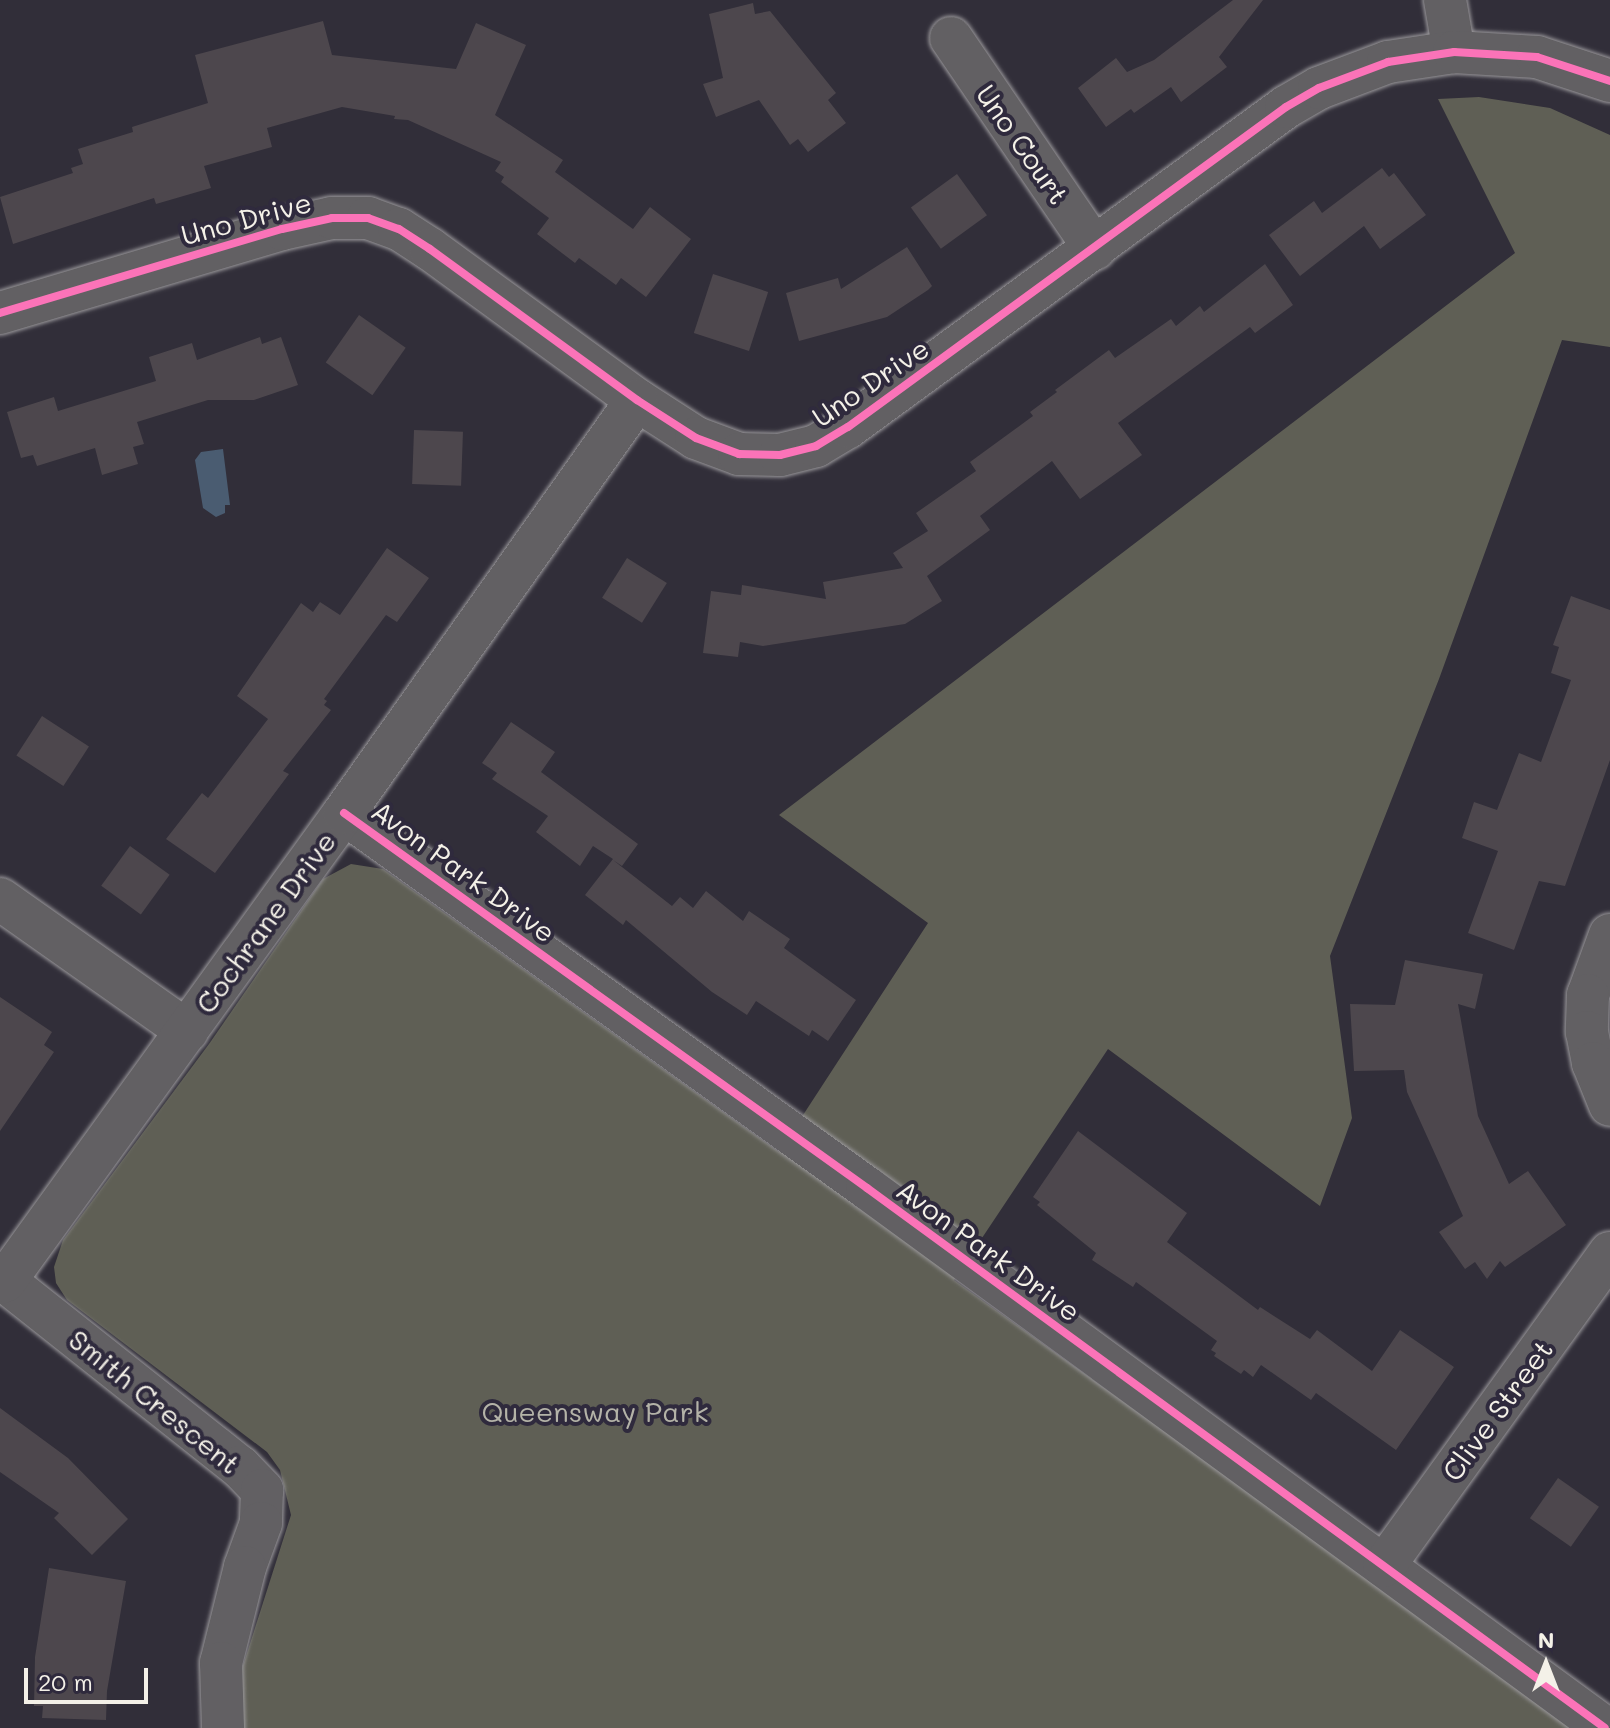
<!DOCTYPE html>
<style>
body{margin:0}
#map{position:relative;width:1610px;height:1728px;overflow:hidden;background:#312e39;font-family:Mali,sans-serif}
div>[style]{position:absolute}
[style*='--x']{left:calc(var(--x)*1px);top:calc(var(--y)*1px);width:calc(var(--w)*1px);rotate:calc(var(--a)*1deg)}
.green>*{inset:0;background:#5f5f55}
.water>*{inset:0;background:#4a5c71}
.building>*{inset:0;background:#4d474d;transform-origin:0 0}
.roads{filter:drop-shadow(0 0 2px #9a989b) drop-shadow(0 0 2px #9a989b)}
.street>*{height:42px;margin:-21px;padding:0 21px;transform-origin:21px;border-radius:21px;background:#626063}
.cycleway>*{height:8px;margin:-4px;padding:0 4px;transform-origin:4px;border-radius:4px;background:#fb73b8}
span{translate:-50% -50%;white-space:nowrap;text-align:center;line-height:1.15;-webkit-text-stroke:8px #2f2a3d;paint-order:stroke}
.street-label{font-size:28px;color:#f4f1e8}
.park-label{font-size:28px;color:#b4b3a8}
.north{position:absolute;left:1506px;top:1624px;width:80px;height:80px;-webkit-text-stroke:6px #2f2a3d;paint-order:stroke;rotate:0deg;font-size:22px;font-weight:700;line-height:32px;text-align:center;color:#f4f1e8}
.north::after{content:'';display:block;margin:auto;width:28px;height:36px;background:#f4f1e8;clip-path:polygon(50% 0,100% 100%,50% 72%,0 100%)}
.scale{position:absolute;left:24px;top:1668px;width:124px;height:36px;box-sizing:border-box;border:4px solid #f4f1e8;border-top:0;padding-left:10px;font-size:24px;line-height:28px;white-space:nowrap;color:#f4f1e8;-webkit-text-stroke:6px #2f2a3d;paint-order:stroke}
</style>
<div id="map">
<div class="green">
<div style="clip-path:polygon(1479px 97px,1550px 108px,1610px 135px,1610px 347px,1562px 340px,1439px 679px,1330px 956px,1352px 1118px,1320px 1206px,1108px 1049px,954px 1280px,1577px 1728px,242px 1728px,239px 1678px,291px 1515px,280px 1470px,267px 1452px,67px 1300px,56px 1283px,54px 1267px,63px 1240px,209px 1044px,323px 879px,351px 864px,383px 869px,779px 1152px,928px 923px,779px 815px,1515px 253px,1438px 99px)"></div>
</div>
<div class="water">
<div style="clip-path:polygon(223px 449px,230px 505px,225px 505px,225px 513px,216px 517px,203px 508px,195px 460px,201px 452px)"></div>
</div>
<div class="building">
<div style="clip-path:polygon(1233px 0,1263px 0,1219px 57px,1227px 67px,1181px 102px,1171px 87px,1134px 113px,1131px 109px,1106px 127px,1078px 88px,1116px 58px,1127px 72px,1154px 60px)"></div>
<div style="clip-path:polygon(753px 3px,755px 14px,770px 11px,836px 93px,828px 100px,846px 123px,808px 152px,798px 139px,790px 145px,759px 100px,716px 117px,703px 84px,723px 78px,709px 14px)"></div>
<div style="clip-path:polygon(323px 21px,332px 55px,456px 69px,476px 23px,526px 45px,495px 115px,563px 160px,555px 172px,633px 229px,650px 207px,691px 239px,646px 297px,621px 278px,616px 285px,579px 258px,575px 263px,537px 234px,549px 218px,501px 182px,504px 177px,495px 171px,501px 162px,408px 120px,394px 119px,395px 116px,342px 107px,267px 128px,272px 147px,204px 166px,211px 188px,156px 204px,154px 198px,13px 244px,0 197px,73px 173px,71px 168px,83px 164px,78px 149px,133px 132px,132px 127px,208px 103px,195px 55px)"></div>
<div style="clip-path:polygon(1382px 168px,1389px 177px,1394px 173px,1426px 215px,1380px 249px,1364px 226px,1300px 276px,1269px 235px,1314px 201px,1322px 213px)"></div>
<div style="left:957px;top:174px;width:51px;height:57px;rotate:54deg"></div>
<div style="clip-path:polygon(907px 247px,932px 286px,928px 290px,887px 317px,799px 341px,786px 293px,838px 278px,841px 289px)"></div>
<div style="clip-path:polygon(1265px 264px,1293px 305px,1255px 333px,1250px 327px,1118px 423px,1142px 455px,1080px 499px,1052px 461px,980px 516px,990px 530px,927px 576px,942px 601px,905px 624px,763px 646px,740px 642px,738px 657px,703px 653px,711px 591px,741px 595px,742px 585px,826px 599px,823px 582px,903px 568px,893px 553px,928px 531px,916px 513px,976px 471px,970px 462px,1033px 416px,1030px 412px,1057px 392px,1055px 390px,1109px 350px,1115px 358px,1171px 319px,1176px 326px,1200px 306px,1204px 312px)"></div>
<div style="left:713px;top:274px;width:58px;height:62px;rotate:18deg"></div>
<div style="left:359px;top:315px;width:57px;height:58px;rotate:35deg"></div>
<div style="clip-path:polygon(260px 337px,262px 344px,281px 337px,298px 385px,254px 400px,208px 400px,137px 422px,144px 444px,133px 447px,138px 464px,102px 475px,95px 448px,37px 466px,33px 455px,21px 458px,7px 412px,54px 397px,58px 411px,156px 381px,149px 357px,192px 343px,197px 360px)"></div>
<div style="left:414px;top:430px;width:49px;height:54px;rotate:2deg"></div>
<div style="clip-path:polygon(387px 548px,429px 578px,397px 622px,386px 615px,324px 699px,327px 701px,324px 705px,331px 710px,283px 771px,289px 774px,215px 873px,166px 839px,202px 793px,208px 798px,268px 719px,237px 696px,301px 603px,313px 612px,320px 602px,340px 615px)"></div>
<div style="left:627px;top:558px;width:47px;height:47px;rotate:32deg"></div>
<div style="clip-path:polygon(1571px 596px,1610px 610px,1610px 760px,1565px 886px,1539px 881px,1514px 950px,1468px 933px,1498px 851px,1462px 838px,1474px 802px,1497px 810px,1519px 753px,1541px 762px,1571px 680px,1551px 673px,1559px 647px,1553px 645px)"></div>
<div style="left:42px;top:716px;width:56px;height:47px;rotate:33deg"></div>
<div style="clip-path:polygon(511px 722px,555px 752px,541px 772px,638px 844px,622px 866px,613px 860px,672px 906px,680px 897px,693px 908px,706px 891px,743px 921px,749px 911px,790px 939px,784px 948px,856px 1000px,828px 1041px,812px 1030px,809px 1036px,756px 1001px,747px 1015px,712px 992px,626px 920px,623px 925px,585px 895px,613px 859px,593px 846px,580px 866px,536px 832px,548px 816px,492px 779px,497px 773px,482px 763px)"></div>
<div style="left:130px;top:846px;width:49px;height:49px;rotate:36deg"></div>
<div style="clip-path:polygon(1405px 960px,1483px 974px,1475px 1009px,1458px 1004px,1478px 1116px,1509px 1184px,1528px 1171px,1566px 1225px,1505px 1267px,1500px 1261px,1487px 1279px,1475px 1262px,1465px 1269px,1439px 1232px,1463px 1216px,1407px 1092px,1404px 1070px,1354px 1071px,1350px 1004px,1395px 1005px)"></div>
<div style="clip-path:polygon(0 997px,52px 1032px,44px 1045px,54px 1052px,0 1131px)"></div>
<div style="clip-path:polygon(1078px 1131px,1187px 1213px,1167px 1242px,1258px 1310px,1260px 1307px,1310px 1339px,1317px 1330px,1372px 1371px,1400px 1330px,1454px 1367px,1396px 1450px,1316px 1393px,1311px 1400px,1261px 1365px,1253px 1377px,1244px 1370px,1241px 1374px,1214px 1356px,1216px 1353px,1211px 1350px,1217px 1341px,1136px 1282px,1133px 1287px,1092px 1260px,1096px 1253px,1037px 1205px,1040px 1202px,1033px 1197px)"></div>
<div style="clip-path:polygon(0 1408px,68px 1458px,128px 1519px,92px 1555px,54px 1518px,59px 1513px,0 1472px)"></div>
<div style="left:1558px;top:1478px;width:50px;height:49px;rotate:35deg"></div>
<div style="clip-path:polygon(49px 1568px,126px 1581px,107px 1691px,106px 1720px,42px 1718px,43px 1706px,34px 1706px,35px 1657px)"></div>
</div>
<div class="roads">
<div class="street">
<div style="--x:1445;--y:0;--w:53;--a:80.2"></div>
<div style="--x:951;--y:38;--w:255;--a:55.7"></div>
<div style="--x:0;--y:313;--w:294;--a:-16.6"></div>
<div style="--x:282;--y:229;--w:51;--a:-12.4"></div>
<div style="--x:332;--y:218;--w:36;--a:0"></div>
<div style="--x:368;--y:218;--w:33;--a:20"></div>
<div style="--x:399;--y:229;--w:37;--a:33"></div>
<div style="--x:430;--y:249;--w:256;--a:36.1"></div>
<div style="--x:637;--y:400;--w:70;--a:32.8"></div>
<div style="--x:696;--y:438;--w:46;--a:20.4"></div>
<div style="--x:739;--y:454;--w:41;--a:1.4"></div>
<div style="--x:780;--y:455;--w:37;--a:-14"></div>
<div style="--x:816;--y:446;--w:37;--a:-31"></div>
<div style="--x:848;--y:427;--w:542;--a:-36.15"></div>
<div style="--x:1286;--y:107;--w:38;--a:-30"></div>
<div style="--x:1319;--y:88;--w:74;--a:-20.6"></div>
<div style="--x:1388;--y:62;--w:67;--a:-8.6"></div>
<div style="--x:1454;--y:52;--w:83;--a:3.4"></div>
<div style="--x:1537;--y:57;--w:77;--a:18.2"></div>
<div style="--x:344;--y:813;--w:644;--a:35.64"></div>
<div style="--x:867;--y:1188;--w:914;--a:36.19"></div>
<div style="--x:0;--y:899;--w:229;--a:35.2"></div>
<div style="--x:1610;--y:935;--w:64;--a:110.1"></div>
<div style="--x:1588;--y:995;--w:37;--a:92"></div>
<div style="--x:1587;--y:1032;--w:32;--a:79"></div>
<div style="--x:1593;--y:1063;--w:45;--a:68"></div>
<div style="--x:5;--y:1281;--w:300;--a:38.4"></div>
<div style="--x:240;--y:1467;--w:32;--a:46"></div>
<div style="--x:262;--y:1490;--w:33;--a:92"></div>
<div style="--x:261;--y:1523;--w:47;--a:110"></div>
<div style="--x:245;--y:1567;--w:99;--a:104"></div>
<div style="--x:221;--y:1663;--w:65;--a:88.2"></div>
<div style="--x:0;--y:1283;--w:5;--a:-22"></div>
<div style="--x:5;--y:1281;--w:578;--a:-54.08"></div>
<div style="--x:344;--y:813;--w:506;--a:-54.65"></div>
<div style="--x:1384;--y:1566;--w:386;--a:-54.2"></div>
</div>
</div>
<div class="cycleway">
<div style="--x:0;--y:313;--w:294;--a:-16.6"></div>
<div style="--x:282;--y:229;--w:51;--a:-12.4"></div>
<div style="--x:332;--y:218;--w:36;--a:0"></div>
<div style="--x:368;--y:218;--w:33;--a:20"></div>
<div style="--x:399;--y:229;--w:37;--a:33"></div>
<div style="--x:430;--y:249;--w:256;--a:36.1"></div>
<div style="--x:637;--y:400;--w:70;--a:32.8"></div>
<div style="--x:696;--y:438;--w:46;--a:20.4"></div>
<div style="--x:739;--y:454;--w:41;--a:1.4"></div>
<div style="--x:780;--y:455;--w:37;--a:-14"></div>
<div style="--x:816;--y:446;--w:37;--a:-31"></div>
<div style="--x:848;--y:427;--w:542;--a:-36.15"></div>
<div style="--x:1286;--y:107;--w:38;--a:-30"></div>
<div style="--x:1319;--y:88;--w:74;--a:-20.6"></div>
<div style="--x:1388;--y:62;--w:67;--a:-8.6"></div>
<div style="--x:1454;--y:52;--w:83;--a:3.4"></div>
<div style="--x:1537;--y:57;--w:77;--a:18.2"></div>
<div style="--x:344;--y:813;--w:644;--a:35.64"></div>
<div style="--x:867;--y:1188;--w:914;--a:36.19"></div>
</div>
<div class="street-label">
<span style="left:1023px;top:144px;rotate:55deg">Uno Court</span>
<span style="left:246px;top:218px;rotate:-15deg">Uno Drive</span>
<span style="left:870px;top:382px;rotate:-34deg">Uno Drive</span>
<span style="left:464px;top:871px;rotate:36deg">Avon Park Drive</span>
<span style="left:265px;top:922px;rotate:-54deg">Cochrane Drive</span>
<span style="left:989px;top:1250px;rotate:36deg">Avon Park Drive</span>
<span style="left:155px;top:1401px;rotate:39deg">Smith Crescent</span>
<span style="left:1497px;top:1410px;rotate:-54deg">Clive Street</span>
</div>
<div class="park-label">
<span style="left:595px;top:1411px">Queensway Park</span>
</div>
<div class="north">N</div>
<div class="scale">20 m</div>
</div>
